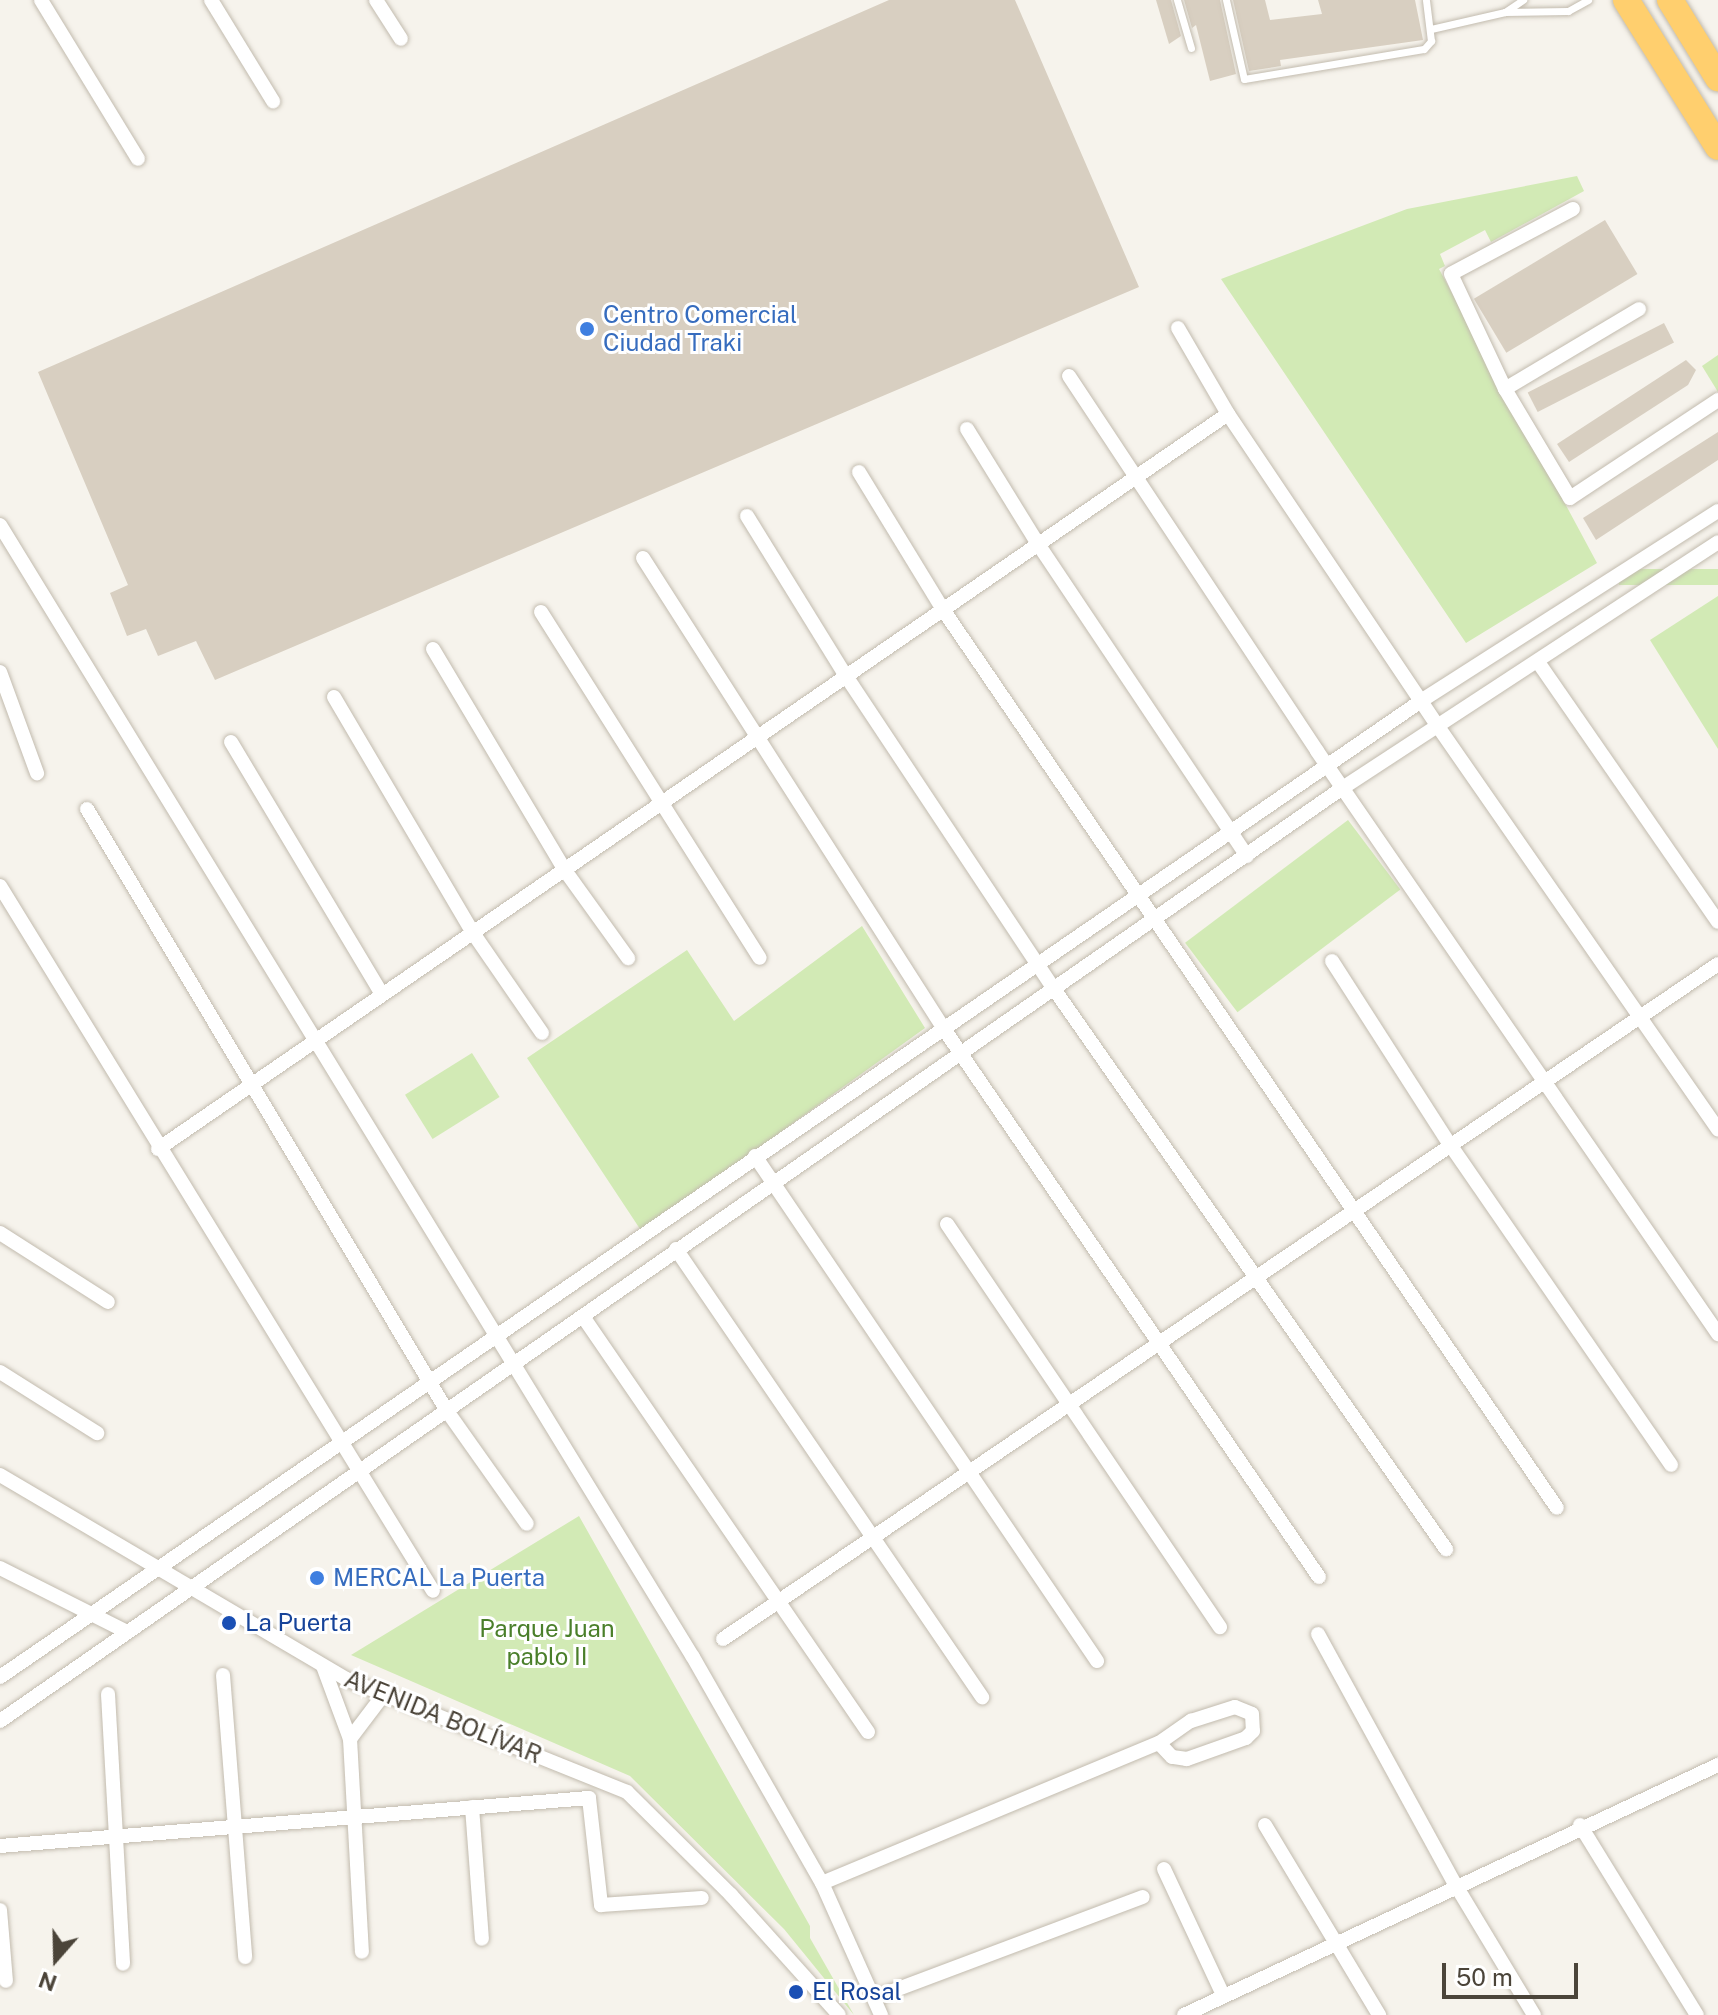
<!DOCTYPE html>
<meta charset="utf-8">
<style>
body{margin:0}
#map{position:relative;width:1718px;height:2015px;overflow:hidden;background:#f6f3ec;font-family:"Public Sans",sans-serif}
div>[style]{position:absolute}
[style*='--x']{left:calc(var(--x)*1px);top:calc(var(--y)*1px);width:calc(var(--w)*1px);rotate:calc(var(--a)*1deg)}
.green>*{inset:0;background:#d2eab5;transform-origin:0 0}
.building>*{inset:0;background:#d8cfc1;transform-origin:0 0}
.roads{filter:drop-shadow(0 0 2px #c2bbae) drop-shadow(0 0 2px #c2bbae)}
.lane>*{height:7px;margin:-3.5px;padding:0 3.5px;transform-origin:3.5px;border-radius:3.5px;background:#fff}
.street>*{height:14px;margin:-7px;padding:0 7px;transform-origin:7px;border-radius:7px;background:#fff}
.highway>*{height:26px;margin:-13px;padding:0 13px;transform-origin:13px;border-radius:13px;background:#ffcf6e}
.dots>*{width:22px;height:22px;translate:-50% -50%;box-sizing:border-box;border:4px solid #fff;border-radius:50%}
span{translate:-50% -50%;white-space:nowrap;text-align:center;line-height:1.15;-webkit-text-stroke:6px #fff;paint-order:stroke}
.shop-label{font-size:24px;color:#366cbe}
.left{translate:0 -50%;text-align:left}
.transit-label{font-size:24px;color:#164399}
.park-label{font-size:24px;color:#4a7f2a}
.street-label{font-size:24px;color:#4b4439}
.north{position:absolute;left:16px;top:1919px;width:80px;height:80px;-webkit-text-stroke:6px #fff;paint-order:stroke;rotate:200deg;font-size:22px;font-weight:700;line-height:32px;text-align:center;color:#4b4439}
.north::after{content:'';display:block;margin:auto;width:28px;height:36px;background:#4b4439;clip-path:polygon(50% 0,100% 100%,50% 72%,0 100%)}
.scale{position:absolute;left:1442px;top:1963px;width:136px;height:36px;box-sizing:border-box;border:4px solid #4b4439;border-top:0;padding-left:10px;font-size:24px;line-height:28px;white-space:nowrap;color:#4b4439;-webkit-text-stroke:6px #fff;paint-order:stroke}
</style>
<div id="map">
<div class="green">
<div style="clip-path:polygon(1577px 176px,1584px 191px,1491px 242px,1485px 230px,1440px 254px,1445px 266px,1439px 269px,1597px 563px,1466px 643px,1221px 279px,1407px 209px)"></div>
<div style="clip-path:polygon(1718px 355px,1718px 392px,1702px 366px)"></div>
<div style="left:1718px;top:569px;width:16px;height:99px;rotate:90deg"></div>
<div style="clip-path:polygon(1718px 596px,1718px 749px,1650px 640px)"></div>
<div style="left:1348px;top:820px;width:87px;height:204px;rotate:53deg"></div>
<div style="clip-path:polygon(862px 926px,925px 1028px,642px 1232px,527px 1058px,687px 950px,734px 1021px)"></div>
<div style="left:472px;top:1053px;width:52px;height:79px;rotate:58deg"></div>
<div style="clip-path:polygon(579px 1516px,810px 1926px,810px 1938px,854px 2015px,784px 1929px,630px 1776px,351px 1655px)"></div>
</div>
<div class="building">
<div style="clip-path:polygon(889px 0,1015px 0,1139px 287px,215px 680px,196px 641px,158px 656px,146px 629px,127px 636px,110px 593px,128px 585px,38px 372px)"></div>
<div style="clip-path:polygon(1156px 0,1171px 0,1181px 36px,1169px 44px)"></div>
<div style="clip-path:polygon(1184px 0,1220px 0,1236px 74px,1210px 81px,1196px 25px,1192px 28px)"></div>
<div style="clip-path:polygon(1233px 0,1265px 0,1270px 20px,1322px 14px,1318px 0,1415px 0,1423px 40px,1280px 60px,1281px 66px,1249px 71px)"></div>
<div style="left:1605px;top:220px;width:63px;height:153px;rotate:59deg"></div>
<div style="left:1664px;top:323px;width:22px;height:153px;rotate:63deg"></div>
<div style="clip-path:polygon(1686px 360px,1696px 370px,1688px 385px,1569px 462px,1557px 444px)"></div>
<div style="clip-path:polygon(1718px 432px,1718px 460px,1596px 540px,1583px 518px)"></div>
</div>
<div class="roads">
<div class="lane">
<div style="--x:1177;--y:0;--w:50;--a:73.7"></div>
<div style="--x:1226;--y:0;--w:81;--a:77.2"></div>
<div style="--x:1244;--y:79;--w:182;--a:-9.5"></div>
<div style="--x:1424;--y:49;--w:11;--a:-49"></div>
<div style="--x:1431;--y:41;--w:41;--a:-97"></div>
<div style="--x:1505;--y:12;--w:22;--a:-34"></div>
<div style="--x:1431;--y:29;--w:76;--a:-12.9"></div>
<div style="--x:1505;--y:12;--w:63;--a:-0.9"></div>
<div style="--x:1568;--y:11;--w:23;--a:-29"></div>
</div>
<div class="street">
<div style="--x:41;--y:0;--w:186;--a:58.6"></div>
<div style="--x:211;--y:0;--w:119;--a:58.5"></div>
<div style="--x:376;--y:0;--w:46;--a:57.3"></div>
<div style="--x:1573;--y:209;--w:138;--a:152"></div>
<div style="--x:1451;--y:274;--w:127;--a:64.8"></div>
<div style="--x:1505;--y:389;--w:127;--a:59.2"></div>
<div style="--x:1570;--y:498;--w:178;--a:-33.5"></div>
<div style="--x:1178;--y:328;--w:99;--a:59.8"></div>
<div style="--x:1228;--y:414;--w:378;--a:56.1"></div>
<div style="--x:1439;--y:728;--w:489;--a:55.2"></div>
<div style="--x:1069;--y:376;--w:450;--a:56.5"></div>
<div style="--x:1317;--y:751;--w:708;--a:55.48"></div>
<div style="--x:1505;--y:389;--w:156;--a:-30.8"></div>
<div style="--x:967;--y:429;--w:139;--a:58.3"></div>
<div style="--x:1040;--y:547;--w:372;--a:56.2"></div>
<div style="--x:859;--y:472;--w:163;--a:58.6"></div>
<div style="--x:944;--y:611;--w:1086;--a:55.65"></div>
<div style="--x:747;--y:516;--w:188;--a:58.3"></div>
<div style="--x:846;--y:676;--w:376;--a:56.4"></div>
<div style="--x:1054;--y:989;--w:684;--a:55.01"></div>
<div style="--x:0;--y:525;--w:1327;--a:58.53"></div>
<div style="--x:693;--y:1657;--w:260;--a:60.3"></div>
<div style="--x:822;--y:1883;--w:145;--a:65.9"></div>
<div style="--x:643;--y:558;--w:559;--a:57.42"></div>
<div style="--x:944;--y:1029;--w:664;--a:55.62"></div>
<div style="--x:541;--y:612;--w:409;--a:57.7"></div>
<div style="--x:433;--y:649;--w:256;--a:59.2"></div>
<div style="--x:564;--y:869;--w:110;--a:54.3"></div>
<div style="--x:1538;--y:662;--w:316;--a:55.3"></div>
<div style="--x:0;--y:672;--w:108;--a:69.9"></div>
<div style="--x:334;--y:697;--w:270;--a:59.5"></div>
<div style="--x:471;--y:930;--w:125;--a:55.4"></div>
<div style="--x:231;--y:742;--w:292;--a:59.1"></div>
<div style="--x:87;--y:809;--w:701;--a:59.12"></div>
<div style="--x:447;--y:1411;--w:138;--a:54.7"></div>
<div style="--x:0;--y:886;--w:827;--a:58.44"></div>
<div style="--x:1332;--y:961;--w:216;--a:57.3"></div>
<div style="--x:1449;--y:1143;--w:391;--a:55.4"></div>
<div style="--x:158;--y:1149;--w:1298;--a:-34.49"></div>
<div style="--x:755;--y:1156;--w:610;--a:55.89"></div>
<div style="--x:947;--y:1224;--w:487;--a:55.9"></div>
<div style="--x:0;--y:1233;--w:128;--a:32.6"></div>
<div style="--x:676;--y:1249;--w:543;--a:55.67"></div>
<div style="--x:584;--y:1318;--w:502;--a:55.55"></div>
<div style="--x:0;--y:1372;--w:115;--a:32.2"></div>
<div style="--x:0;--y:1475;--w:402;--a:30.5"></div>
<div style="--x:346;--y:1679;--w:303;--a:21.9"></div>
<div style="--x:627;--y:1792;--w:146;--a:44.7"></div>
<div style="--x:731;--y:1895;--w:161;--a:48"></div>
<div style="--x:0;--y:1568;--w:140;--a:26.7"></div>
<div style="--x:1318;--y:1634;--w:285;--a:61.3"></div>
<div style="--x:1455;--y:1884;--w:153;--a:58.9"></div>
<div style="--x:723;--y:1639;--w:1202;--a:-34.15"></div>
<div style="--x:323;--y:1666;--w:78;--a:69.7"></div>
<div style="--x:350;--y:1739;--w:213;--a:86.8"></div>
<div style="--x:223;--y:1675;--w:283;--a:85.5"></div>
<div style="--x:0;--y:1677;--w:1728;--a:-34.48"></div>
<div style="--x:1424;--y:699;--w:349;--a:-32.6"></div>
<div style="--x:108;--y:1694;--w:270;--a:86.8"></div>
<div style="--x:0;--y:1721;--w:1637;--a:-34.8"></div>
<div style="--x:1344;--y:787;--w:447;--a:-33.2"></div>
<div style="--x:350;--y:1739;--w:56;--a:-52.9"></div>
<div style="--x:472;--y:1807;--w:132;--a:85.7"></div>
<div style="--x:1265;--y:1825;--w:222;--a:59"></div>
<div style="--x:1580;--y:1825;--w:223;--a:58.4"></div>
<div style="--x:0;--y:1846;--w:591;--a:-4.66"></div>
<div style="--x:589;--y:1798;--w:108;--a:83.6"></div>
<div style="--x:601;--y:1905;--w:101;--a:-4"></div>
<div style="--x:1164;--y:1869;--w:139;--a:64.9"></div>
<div style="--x:822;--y:1883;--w:365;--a:-22.6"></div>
<div style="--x:1159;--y:1743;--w:39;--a:-35"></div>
<div style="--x:1191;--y:1721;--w:46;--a:-17.7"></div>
<div style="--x:1235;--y:1707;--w:18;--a:22"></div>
<div style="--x:1252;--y:1714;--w:17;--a:87"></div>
<div style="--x:1253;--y:1731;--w:10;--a:135"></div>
<div style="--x:1246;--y:1738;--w:63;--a:160.4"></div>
<div style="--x:1187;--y:1759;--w:15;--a:-172"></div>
<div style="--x:1172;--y:1757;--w:19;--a:-133"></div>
<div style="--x:0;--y:1910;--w:71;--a:85.2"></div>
<div style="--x:874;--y:1998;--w:287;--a:-20.6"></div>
<div style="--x:1184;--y:2015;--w:590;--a:-25.09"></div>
</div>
<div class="highway">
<div style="--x:1626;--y:0;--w:173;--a:58"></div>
<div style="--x:1670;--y:0;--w:92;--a:58.4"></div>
</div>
</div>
<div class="dots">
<div style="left:587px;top:329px;background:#3f7fe0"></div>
<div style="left:317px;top:1578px;background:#3f7fe0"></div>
<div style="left:229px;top:1623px;background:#1a4fb4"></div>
<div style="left:796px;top:1992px;background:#1a4fb4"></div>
</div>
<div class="shop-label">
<span class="left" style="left:603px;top:329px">Centro Comercial<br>Ciudad Traki</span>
<span class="left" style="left:333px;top:1578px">MERCAL La Puerta</span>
</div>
<div class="transit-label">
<span class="left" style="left:245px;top:1623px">La Puerta</span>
<span class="left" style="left:812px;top:1992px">El Rosal</span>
</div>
<div class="park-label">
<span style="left:547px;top:1643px">Parque Juan<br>pablo II</span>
</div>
<div class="street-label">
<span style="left:443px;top:1717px;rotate:22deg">AVENIDA BOLÍVAR</span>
</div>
<div class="north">N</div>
<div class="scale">50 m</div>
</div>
